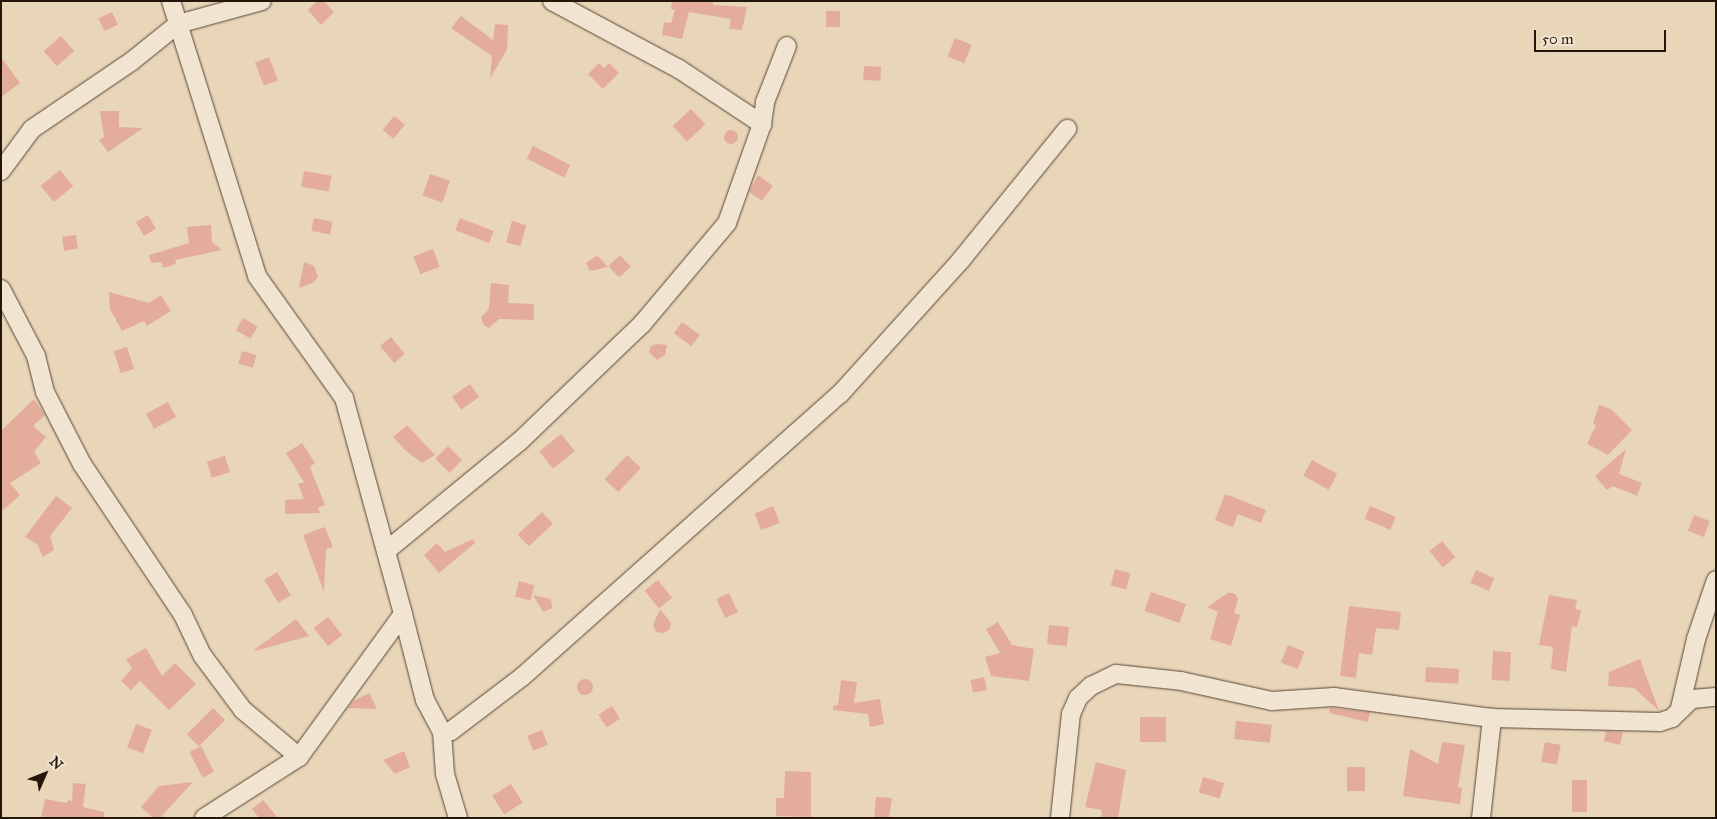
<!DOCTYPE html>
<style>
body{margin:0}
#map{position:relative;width:1717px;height:819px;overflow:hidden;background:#e9d5b8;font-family:"IM FELL Great Primer",serif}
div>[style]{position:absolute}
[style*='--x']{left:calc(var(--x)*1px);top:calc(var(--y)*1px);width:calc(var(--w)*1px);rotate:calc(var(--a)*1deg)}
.building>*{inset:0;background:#e4ad9b;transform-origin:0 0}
.round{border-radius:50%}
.roads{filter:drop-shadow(0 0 1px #564636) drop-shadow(0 0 1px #564636)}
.minor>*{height:18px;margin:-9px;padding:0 9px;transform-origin:9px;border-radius:9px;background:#f1e4d1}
span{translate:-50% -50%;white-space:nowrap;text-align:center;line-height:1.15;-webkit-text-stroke:4px #f1e4d1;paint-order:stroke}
.frame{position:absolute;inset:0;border:2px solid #25160a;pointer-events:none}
.north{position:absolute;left:20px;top:749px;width:50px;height:50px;-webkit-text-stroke:4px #f1e4d1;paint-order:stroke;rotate:46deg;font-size:14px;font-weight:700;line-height:20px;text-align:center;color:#25160a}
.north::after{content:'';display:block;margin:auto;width:18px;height:22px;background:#25160a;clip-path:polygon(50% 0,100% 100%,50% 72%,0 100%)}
.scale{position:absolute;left:1534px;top:30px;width:132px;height:22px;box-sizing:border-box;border:2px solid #25160a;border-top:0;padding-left:6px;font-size:15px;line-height:18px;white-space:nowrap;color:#25160a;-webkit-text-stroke:4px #f1e4d1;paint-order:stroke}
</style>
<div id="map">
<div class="building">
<div style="clip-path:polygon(317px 1px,324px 1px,334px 12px,321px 25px,308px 10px)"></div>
<div style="clip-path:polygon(672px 1px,713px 1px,713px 5px,747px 7px,742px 30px,729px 29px,731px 19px,689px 12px,682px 39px,662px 35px,664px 22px,671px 23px,675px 10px,671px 9px)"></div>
<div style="left:840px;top:11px;width:16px;height:14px;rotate:90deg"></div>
<div style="left:112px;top:12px;width:14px;height:15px;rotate:65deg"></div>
<div style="clip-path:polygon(461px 16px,493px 40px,495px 24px,508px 25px,507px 50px,490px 78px,492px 56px,451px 28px)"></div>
<div style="left:61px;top:36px;width:20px;height:23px;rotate:49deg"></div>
<div style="left:955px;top:38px;width:18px;height:20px;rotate:22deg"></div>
<div style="clip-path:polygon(1px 57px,20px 83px,1px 97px)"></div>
<div style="left:269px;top:57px;width:25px;height:15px;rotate:69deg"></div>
<div style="clip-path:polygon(599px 63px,604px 68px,609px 63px,619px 73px,603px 89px,588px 74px)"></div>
<div style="left:864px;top:66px;width:17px;height:14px;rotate:3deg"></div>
<div style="left:691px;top:109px;width:21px;height:25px;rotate:47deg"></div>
<div style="clip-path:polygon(100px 111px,119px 111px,119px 127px,143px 128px,108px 152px,99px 140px,104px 137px)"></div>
<div style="left:394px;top:116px;width:14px;height:18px;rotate:39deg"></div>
<div class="round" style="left:724px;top:130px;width:14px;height:14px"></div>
<div style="left:533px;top:146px;width:42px;height:14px;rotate:27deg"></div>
<div style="left:60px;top:170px;width:21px;height:25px;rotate:51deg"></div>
<div style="left:304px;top:171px;width:28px;height:16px;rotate:10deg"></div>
<div style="left:430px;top:174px;width:21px;height:23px;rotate:19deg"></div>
<div style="clip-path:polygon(758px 175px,773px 186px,762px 201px,749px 192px)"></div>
<div style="left:148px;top:215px;width:16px;height:14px;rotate:60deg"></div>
<div style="left:314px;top:218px;width:19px;height:13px;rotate:12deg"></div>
<div style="left:460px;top:218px;width:36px;height:13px;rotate:21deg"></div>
<div style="left:512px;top:221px;width:15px;height:22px;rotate:16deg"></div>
<div style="clip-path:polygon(211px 225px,212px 242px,222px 250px,175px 260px,176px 264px,163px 268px,161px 262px,151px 263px,149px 255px,189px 243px,187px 227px)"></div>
<div style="left:76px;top:235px;width:14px;height:14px;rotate:82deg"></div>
<div style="left:433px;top:249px;width:19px;height:21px;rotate:69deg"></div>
<div style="left:620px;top:255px;width:16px;height:16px;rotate:47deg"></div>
<div style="clip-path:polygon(596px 256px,599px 257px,608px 267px,590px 271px,586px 263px)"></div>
<div style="clip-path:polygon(304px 262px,314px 266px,318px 277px,313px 283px,299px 288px)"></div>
<div style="clip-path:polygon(491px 283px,509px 285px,508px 303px,534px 304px,534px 320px,499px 319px,489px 328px,484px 325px,481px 317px,489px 309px)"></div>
<div style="clip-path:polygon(109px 292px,149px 303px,161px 295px,171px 311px,147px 326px,144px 321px,122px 331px,110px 309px)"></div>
<div style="left:243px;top:318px;width:17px;height:14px;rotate:31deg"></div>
<div style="left:682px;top:322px;width:22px;height:14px;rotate:36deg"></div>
<div style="left:391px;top:337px;width:22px;height:14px;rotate:51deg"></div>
<div style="clip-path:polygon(657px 344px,667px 345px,665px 355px,657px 360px,649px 352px,651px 346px)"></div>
<div style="left:127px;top:347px;width:23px;height:14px;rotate:72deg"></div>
<div style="left:242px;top:351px;width:15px;height:13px;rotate:16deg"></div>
<div style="left:470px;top:384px;width:16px;height:22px;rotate:55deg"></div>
<div style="clip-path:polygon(34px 399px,45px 415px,33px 426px,46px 437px,34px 452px,41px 463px,10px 483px,20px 495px,1px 512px,1px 431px)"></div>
<div style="left:168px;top:402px;width:17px;height:25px;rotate:62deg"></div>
<div style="clip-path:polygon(1599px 405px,1611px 409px,1632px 430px,1608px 455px,1587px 444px,1596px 425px,1593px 424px)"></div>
<div style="clip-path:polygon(407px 425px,435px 455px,422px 463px,406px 451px,393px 437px)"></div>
<div style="left:561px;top:434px;width:22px;height:28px;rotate:51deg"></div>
<div style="clip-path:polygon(302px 443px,315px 463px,310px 467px,325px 505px,318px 508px,320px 513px,285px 514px,285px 500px,304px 499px,298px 484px,304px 482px,286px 453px)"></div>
<div style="left:448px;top:446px;width:20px;height:18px;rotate:45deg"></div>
<div style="clip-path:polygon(1626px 449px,1619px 474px,1642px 483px,1637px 496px,1613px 486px,1607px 490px,1595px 476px)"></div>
<div style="left:627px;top:455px;width:19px;height:33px;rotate:43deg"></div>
<div style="left:225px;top:456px;width:17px;height:19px;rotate:73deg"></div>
<div style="left:1312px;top:460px;width:29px;height:18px;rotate:29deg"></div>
<div style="clip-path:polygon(1225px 494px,1266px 510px,1261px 523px,1238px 514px,1233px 527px,1215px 520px)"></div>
<div style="clip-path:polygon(56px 496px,72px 508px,50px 536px,54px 550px,43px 557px,37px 544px,25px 537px)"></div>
<div style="left:773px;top:506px;width:18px;height:20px;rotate:68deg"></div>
<div style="left:1370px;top:506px;width:28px;height:14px;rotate:23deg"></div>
<div style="left:542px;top:512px;width:16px;height:33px;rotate:47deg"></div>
<div style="left:1694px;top:515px;width:17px;height:17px;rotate:21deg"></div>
<div style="clip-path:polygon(325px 527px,333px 547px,326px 549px,324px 592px,303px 535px)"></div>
<div style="clip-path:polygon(473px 539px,475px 543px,439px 573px,424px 555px,437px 543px,445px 552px)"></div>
<div style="left:1442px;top:541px;width:21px;height:16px;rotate:51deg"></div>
<div style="left:1115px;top:569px;width:16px;height:17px;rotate:15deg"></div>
<div style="left:1476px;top:570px;width:20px;height:14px;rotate:24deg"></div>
<div style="left:277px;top:572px;width:27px;height:15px;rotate:59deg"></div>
<div style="left:658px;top:580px;width:23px;height:17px;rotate:52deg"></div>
<div style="left:519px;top:581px;width:16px;height:16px;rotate:15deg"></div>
<div style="left:1151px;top:592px;width:37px;height:20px;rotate:19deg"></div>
<div style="left:729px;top:593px;width:21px;height:14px;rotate:65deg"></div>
<div style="clip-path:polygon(1228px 593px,1234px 593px,1238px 599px,1234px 613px,1240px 615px,1231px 646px,1210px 639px,1218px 612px,1207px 607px)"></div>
<div style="clip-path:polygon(533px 595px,551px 599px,552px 608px,543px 612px)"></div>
<div style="clip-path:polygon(1549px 595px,1577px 600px,1575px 609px,1581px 610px,1577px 627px,1572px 626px,1566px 672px,1551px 669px,1553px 647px,1539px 645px)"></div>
<div style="clip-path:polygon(1349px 606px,1401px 612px,1399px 630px,1376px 628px,1372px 655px,1359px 653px,1356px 678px,1340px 676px)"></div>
<div style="clip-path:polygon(660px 609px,671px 623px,669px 630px,663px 633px,656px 632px,653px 625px)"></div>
<div style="left:328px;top:617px;width:23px;height:18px;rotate:52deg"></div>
<div style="clip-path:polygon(296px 619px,309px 636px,255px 651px,254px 650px)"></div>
<div style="clip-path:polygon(998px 622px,1012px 645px,1034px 649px,1029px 681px,991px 676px,985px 657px,1000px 653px,986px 629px)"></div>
<div style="left:1049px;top:625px;width:20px;height:19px;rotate:6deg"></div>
<div style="left:1288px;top:645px;width:18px;height:19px;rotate:22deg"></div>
<div style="clip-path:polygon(146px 648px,162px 676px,175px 663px,196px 684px,169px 710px,140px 681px,131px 690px,121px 681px,132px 668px,126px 659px)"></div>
<div style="left:1493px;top:651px;width:18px;height:29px;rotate:3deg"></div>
<div style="clip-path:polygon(1640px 659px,1659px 711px,1634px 688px,1608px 686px,1609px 672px)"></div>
<div style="left:1426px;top:667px;width:33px;height:15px;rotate:3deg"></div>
<div style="left:984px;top:677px;width:13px;height:14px;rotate:77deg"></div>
<div class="round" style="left:577px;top:679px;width:16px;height:16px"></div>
<div style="clip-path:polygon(841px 680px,857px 682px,854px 703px,880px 699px,884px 724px,870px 727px,868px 714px,833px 710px,833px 706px,838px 705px)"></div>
<div style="clip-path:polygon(369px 693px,377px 709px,348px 708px,353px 701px)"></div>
<div style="left:612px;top:706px;width:15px;height:16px;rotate:58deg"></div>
<div style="left:213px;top:708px;width:17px;height:37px;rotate:45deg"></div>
<div style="clip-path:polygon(1330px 708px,1370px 712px,1368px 722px,1329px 713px)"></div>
<div style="left:1140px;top:717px;width:26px;height:25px"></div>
<div style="left:1236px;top:721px;width:36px;height:18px;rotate:6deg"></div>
<div style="left:136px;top:724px;width:17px;height:25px;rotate:21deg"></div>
<div style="left:542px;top:730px;width:16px;height:16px;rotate:68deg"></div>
<div style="clip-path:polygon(1606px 731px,1623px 732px,1620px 745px,1604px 741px)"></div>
<div style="clip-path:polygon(1442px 742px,1465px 745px,1458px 787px,1462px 788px,1460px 804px,1403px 796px,1410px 749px,1438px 764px)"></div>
<div style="left:1545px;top:742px;width:16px;height:20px;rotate:11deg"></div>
<div style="left:201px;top:746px;width:29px;height:13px;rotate:63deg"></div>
<div style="clip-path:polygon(404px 751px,410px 767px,395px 774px,383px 760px)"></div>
<div style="clip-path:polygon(1096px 762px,1126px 770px,1118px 818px,1101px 818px,1102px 810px,1085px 807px)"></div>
<div style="left:1347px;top:767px;width:18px;height:24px"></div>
<div style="clip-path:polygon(785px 771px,811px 772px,811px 817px,776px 816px,776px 798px,784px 798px)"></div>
<div style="left:1203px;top:777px;width:22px;height:16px;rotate:16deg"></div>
<div style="left:1572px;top:780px;width:15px;height:32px"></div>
<div style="clip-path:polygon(193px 782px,160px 818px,153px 818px,141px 807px,159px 786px)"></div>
<div style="clip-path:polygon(73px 783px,86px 784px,83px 807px,104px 812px,104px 818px,41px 818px,45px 799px,67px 803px,68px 800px,72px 801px)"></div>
<div style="left:511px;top:784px;width:22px;height:22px;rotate:58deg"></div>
<div style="clip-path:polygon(876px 797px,892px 798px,889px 818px,874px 818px)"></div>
<div style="clip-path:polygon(263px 800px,278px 818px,259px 818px,252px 809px)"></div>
</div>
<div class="roads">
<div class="minor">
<div style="--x:171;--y:1;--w:288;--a:72.6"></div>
<div style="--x:257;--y:276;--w:150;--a:54.5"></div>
<div style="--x:344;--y:398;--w:224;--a:74.7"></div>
<div style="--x:403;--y:614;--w:177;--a:126"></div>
<div style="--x:299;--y:757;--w:113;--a:147.3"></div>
<div style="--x:552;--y:1;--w:144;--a:28.2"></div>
<div style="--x:679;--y:69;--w:100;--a:33.5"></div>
<div style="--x:1;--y:171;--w:52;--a:-53.6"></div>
<div style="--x:32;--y:129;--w:121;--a:-34.2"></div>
<div style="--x:132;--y:61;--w:59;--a:-38.8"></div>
<div style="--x:178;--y:24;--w:87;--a:-15.3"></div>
<div style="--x:1;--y:289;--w:76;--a:62.4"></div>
<div style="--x:36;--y:356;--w:37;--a:76"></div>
<div style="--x:45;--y:392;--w:81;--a:62.8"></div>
<div style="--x:82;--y:464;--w:182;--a:56.2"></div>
<div style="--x:183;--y:615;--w:44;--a:64.6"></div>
<div style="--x:202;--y:655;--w:69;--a:53.3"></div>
<div style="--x:243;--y:710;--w:73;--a:40"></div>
<div style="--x:386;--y:551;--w:173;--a:-39.4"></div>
<div style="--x:520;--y:441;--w:169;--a:-43.8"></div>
<div style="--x:642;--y:324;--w:132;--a:-49.9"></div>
<div style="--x:727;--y:223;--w:105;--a:-70.5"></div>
<div style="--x:762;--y:124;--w:22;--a:-82"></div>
<div style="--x:765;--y:102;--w:60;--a:-68.6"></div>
<div style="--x:403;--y:614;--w:89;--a:75.7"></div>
<div style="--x:425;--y:700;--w:36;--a:62"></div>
<div style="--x:442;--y:732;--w:9;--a:-6"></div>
<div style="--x:451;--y:731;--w:89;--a:-37.3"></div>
<div style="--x:522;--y:677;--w:426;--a:-41.7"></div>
<div style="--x:840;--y:394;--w:181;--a:-47.9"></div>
<div style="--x:961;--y:260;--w:169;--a:-51"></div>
<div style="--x:1680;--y:708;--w:71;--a:-76.9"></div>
<div style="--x:1696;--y:639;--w:62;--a:-71.3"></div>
<div style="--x:442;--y:732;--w:42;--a:85.9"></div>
<div style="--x:445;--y:774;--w:46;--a:73.5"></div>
<div style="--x:1060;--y:818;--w:105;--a:-84"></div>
<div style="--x:1071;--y:714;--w:17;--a:-66"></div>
<div style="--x:1078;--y:698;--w:18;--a:-43"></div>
<div style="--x:1091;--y:686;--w:28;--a:-26"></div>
<div style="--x:1116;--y:674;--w:65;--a:6.1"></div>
<div style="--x:1181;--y:681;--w:93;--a:12.4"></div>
<div style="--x:1272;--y:701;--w:62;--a:-3.7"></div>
<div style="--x:1334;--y:697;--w:159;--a:7.6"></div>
<div style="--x:1481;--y:818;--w:101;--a:-83.7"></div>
<div style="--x:1492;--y:718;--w:168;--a:1.4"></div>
<div style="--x:1660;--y:722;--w:13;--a:-18"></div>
<div style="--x:1672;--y:718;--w:28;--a:-44"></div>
<div style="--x:1692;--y:699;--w:24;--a:-5"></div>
</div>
</div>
<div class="frame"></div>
<div class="north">N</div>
<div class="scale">50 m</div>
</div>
